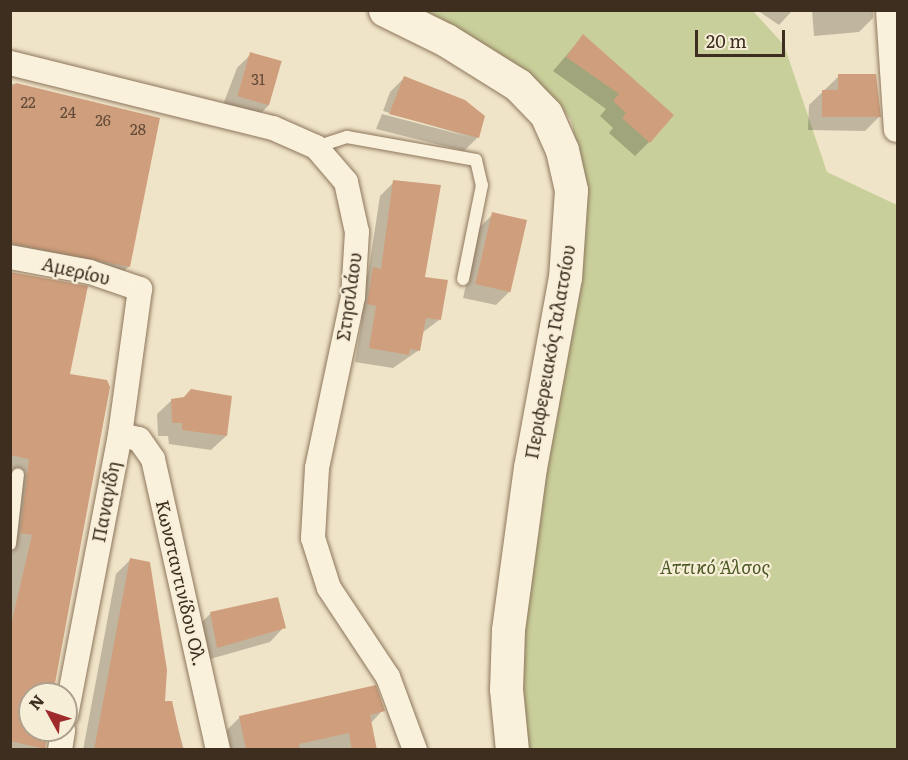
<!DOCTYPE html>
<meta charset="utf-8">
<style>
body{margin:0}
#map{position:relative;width:908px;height:760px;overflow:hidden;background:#f0e4c8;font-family:Literata,serif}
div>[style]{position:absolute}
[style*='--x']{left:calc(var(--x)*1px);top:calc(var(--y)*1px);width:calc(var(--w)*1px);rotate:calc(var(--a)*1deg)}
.green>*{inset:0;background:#c9cf9b}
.shadow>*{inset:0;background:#0003}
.building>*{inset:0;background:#cf9f7d;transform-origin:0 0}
.roads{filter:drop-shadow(0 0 2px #8d765c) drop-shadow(0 0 2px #8d765c)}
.lane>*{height:12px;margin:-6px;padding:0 6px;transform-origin:6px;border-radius:6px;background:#faf1dc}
.street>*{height:24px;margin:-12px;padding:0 12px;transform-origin:12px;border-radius:12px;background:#faf1dc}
.secondary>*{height:33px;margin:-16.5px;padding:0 16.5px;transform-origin:16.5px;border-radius:16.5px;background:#faf1dc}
span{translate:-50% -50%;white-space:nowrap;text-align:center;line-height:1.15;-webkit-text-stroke:4.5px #f7eed8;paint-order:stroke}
.number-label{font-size:15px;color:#624a37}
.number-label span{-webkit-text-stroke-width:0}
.street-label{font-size:18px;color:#3d2e20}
.park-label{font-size:18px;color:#4d5a26;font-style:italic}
.frame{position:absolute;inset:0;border:12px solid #3d2e20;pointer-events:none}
.north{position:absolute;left:18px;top:682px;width:60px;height:60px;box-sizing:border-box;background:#f7eed8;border:2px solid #ada18e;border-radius:50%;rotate:310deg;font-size:16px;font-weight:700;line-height:24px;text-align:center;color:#3d2e20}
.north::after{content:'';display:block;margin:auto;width:21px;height:27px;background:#9e2a2b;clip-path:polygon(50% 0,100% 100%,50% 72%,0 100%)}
.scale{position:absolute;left:695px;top:30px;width:90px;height:27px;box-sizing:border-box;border:3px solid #3d2e20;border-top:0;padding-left:8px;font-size:18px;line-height:21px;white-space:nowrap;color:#3d2e20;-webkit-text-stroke:4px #f7eed8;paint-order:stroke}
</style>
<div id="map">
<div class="green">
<div style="clip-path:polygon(418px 11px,753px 11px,784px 45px,827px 172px,897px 205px,897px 749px,520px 749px,514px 687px,588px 193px,571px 120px,556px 100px,524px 69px)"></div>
</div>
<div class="shadow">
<div style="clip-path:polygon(757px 10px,793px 10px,779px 25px)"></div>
<div style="clip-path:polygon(812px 10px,873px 10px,873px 18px,859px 32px,814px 36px)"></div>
<div style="clip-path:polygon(583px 36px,649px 142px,635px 156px,609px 133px,613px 128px,600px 116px,606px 109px,553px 71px)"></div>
<div style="clip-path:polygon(251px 54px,269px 105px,255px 119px,221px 110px,237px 68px)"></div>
<div style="clip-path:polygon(839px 76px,879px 117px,865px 131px,808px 130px,809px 105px)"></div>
<div style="clip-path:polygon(404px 78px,478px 137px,464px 151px,376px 129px,382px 114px,470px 137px,383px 111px,390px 92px)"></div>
<div style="clip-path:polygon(10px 83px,158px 120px,129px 266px,115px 280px,10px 259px)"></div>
<div style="clip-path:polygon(394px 182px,439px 320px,422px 333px,419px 350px,393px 368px,355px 362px,362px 319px,354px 318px,360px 283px,368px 274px,380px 196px)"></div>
<div style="clip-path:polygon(493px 214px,510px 291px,496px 305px,463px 298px,479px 228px)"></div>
<div style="clip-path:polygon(10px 273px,68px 375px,50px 694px,30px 694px,30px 730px,43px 730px,39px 750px,10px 750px)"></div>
<div style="clip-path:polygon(172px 400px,226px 436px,211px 450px,169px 444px,168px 436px,158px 436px,157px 414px)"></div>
<div style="clip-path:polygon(130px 560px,163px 703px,171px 703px,184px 750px,83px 750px,116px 574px)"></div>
<div style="clip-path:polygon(210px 614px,284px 627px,270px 642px,203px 661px,196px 628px)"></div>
<div style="clip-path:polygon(383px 710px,370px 724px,376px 750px,231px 750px,227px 730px,240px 717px)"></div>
</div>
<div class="building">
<div style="clip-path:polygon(583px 34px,674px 115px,650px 143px,622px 118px,626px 113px,613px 101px,619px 94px,566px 57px)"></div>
<div style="left:250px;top:52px;width:33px;height:46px;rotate:16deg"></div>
<div style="clip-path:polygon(838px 74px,876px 74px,881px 117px,822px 117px,822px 90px,838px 90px)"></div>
<div style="clip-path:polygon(404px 76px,465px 100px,485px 116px,479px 138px,389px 114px)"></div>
<div style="clip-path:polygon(16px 83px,160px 118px,130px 267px,10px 243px,10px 88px)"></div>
<div style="clip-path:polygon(393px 180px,441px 185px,425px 277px,448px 280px,441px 320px,426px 318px,420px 351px,410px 349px,409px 355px,369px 348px,376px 306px,367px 304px,373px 267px,381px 269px)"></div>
<div style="left:492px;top:212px;width:36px;height:74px;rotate:13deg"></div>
<div style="clip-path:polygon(10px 272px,88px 286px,70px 374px,107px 380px,110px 387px,53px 694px,30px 694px,30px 730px,48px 730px,45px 749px,10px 741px,10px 629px,32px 535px,20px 533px,29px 459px,10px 455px)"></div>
<div style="clip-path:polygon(191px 389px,232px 396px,227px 436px,182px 430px,182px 423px,172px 423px,171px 399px,184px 397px)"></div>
<div style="clip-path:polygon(130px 558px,150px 562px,167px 670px,165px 701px,172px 701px,183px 750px,94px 750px)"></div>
<div style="clip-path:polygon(278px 597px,286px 628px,217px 648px,210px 612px)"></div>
<div style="clip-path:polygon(376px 685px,385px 711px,370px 715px,377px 750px,352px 750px,349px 733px,299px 744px,300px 750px,246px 750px,239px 716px)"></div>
</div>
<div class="roads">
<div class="lane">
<div style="--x:316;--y:147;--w:33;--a:-18"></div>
<div style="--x:347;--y:137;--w:131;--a:10.1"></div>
<div style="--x:476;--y:160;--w:26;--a:77"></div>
<div style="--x:482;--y:185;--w:96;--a:101.4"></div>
<div style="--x:10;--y:544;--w:70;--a:-83.5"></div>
</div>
<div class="street">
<div style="--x:888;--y:10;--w:120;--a:86.2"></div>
<div style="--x:10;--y:63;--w:271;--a:13.9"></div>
<div style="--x:273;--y:128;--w:47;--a:23.8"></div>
<div style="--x:316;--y:147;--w:46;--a:49.4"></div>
<div style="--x:346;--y:182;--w:51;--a:77.6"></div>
<div style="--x:357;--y:232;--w:65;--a:93.5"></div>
<div style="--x:353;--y:297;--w:175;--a:101.9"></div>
<div style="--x:317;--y:468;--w:70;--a:93.3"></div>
<div style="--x:313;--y:538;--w:52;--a:72.3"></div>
<div style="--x:329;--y:588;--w:107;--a:56.5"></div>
<div style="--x:388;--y:677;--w:78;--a:69.7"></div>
<div style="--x:10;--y:257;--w:81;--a:10.6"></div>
<div style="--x:90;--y:272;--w:53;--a:18.8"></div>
<div style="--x:140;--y:289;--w:147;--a:97.8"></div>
<div style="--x:120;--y:435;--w:285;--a:100.9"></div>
<div style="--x:120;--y:435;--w:19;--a:12"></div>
<div style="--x:139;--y:439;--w:24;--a:55"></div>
<div style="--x:153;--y:459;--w:298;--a:77.4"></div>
<div style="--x:60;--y:750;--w:20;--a:-81"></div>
</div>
<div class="secondary">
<div style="--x:385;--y:10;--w:68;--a:26.2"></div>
<div style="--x:446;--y:40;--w:85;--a:32"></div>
<div style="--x:518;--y:85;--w:40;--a:46"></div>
<div style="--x:546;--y:114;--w:39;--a:66"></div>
<div style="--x:562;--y:150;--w:41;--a:77.3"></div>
<div style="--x:571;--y:190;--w:87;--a:93.9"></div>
<div style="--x:565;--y:277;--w:193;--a:100.4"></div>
<div style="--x:530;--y:467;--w:164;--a:97.7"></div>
<div style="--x:508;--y:630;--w:59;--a:91.9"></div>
<div style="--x:506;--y:689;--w:61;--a:84.4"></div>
</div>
</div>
<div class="number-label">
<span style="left:258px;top:79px">31</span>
<span style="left:28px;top:102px">22</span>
<span style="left:68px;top:112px">24</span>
<span style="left:103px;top:120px">26</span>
<span style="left:138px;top:129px">28</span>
</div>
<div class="street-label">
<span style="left:76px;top:271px;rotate:13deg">Αμερίου</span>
<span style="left:349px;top:297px;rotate:-82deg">Στησιλάου</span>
<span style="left:550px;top:352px;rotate:-80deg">Περιφερειακός Γαλατσίου</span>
<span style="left:106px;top:502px;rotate:-79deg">Παναγίδη</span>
<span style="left:181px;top:583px;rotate:77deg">Κωνσταντινίδου Ολ.</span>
</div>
<div class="park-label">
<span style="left:715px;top:567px">Αττικό Άλσος</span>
</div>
<div class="frame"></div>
<div class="north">N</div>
<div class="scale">20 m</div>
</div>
